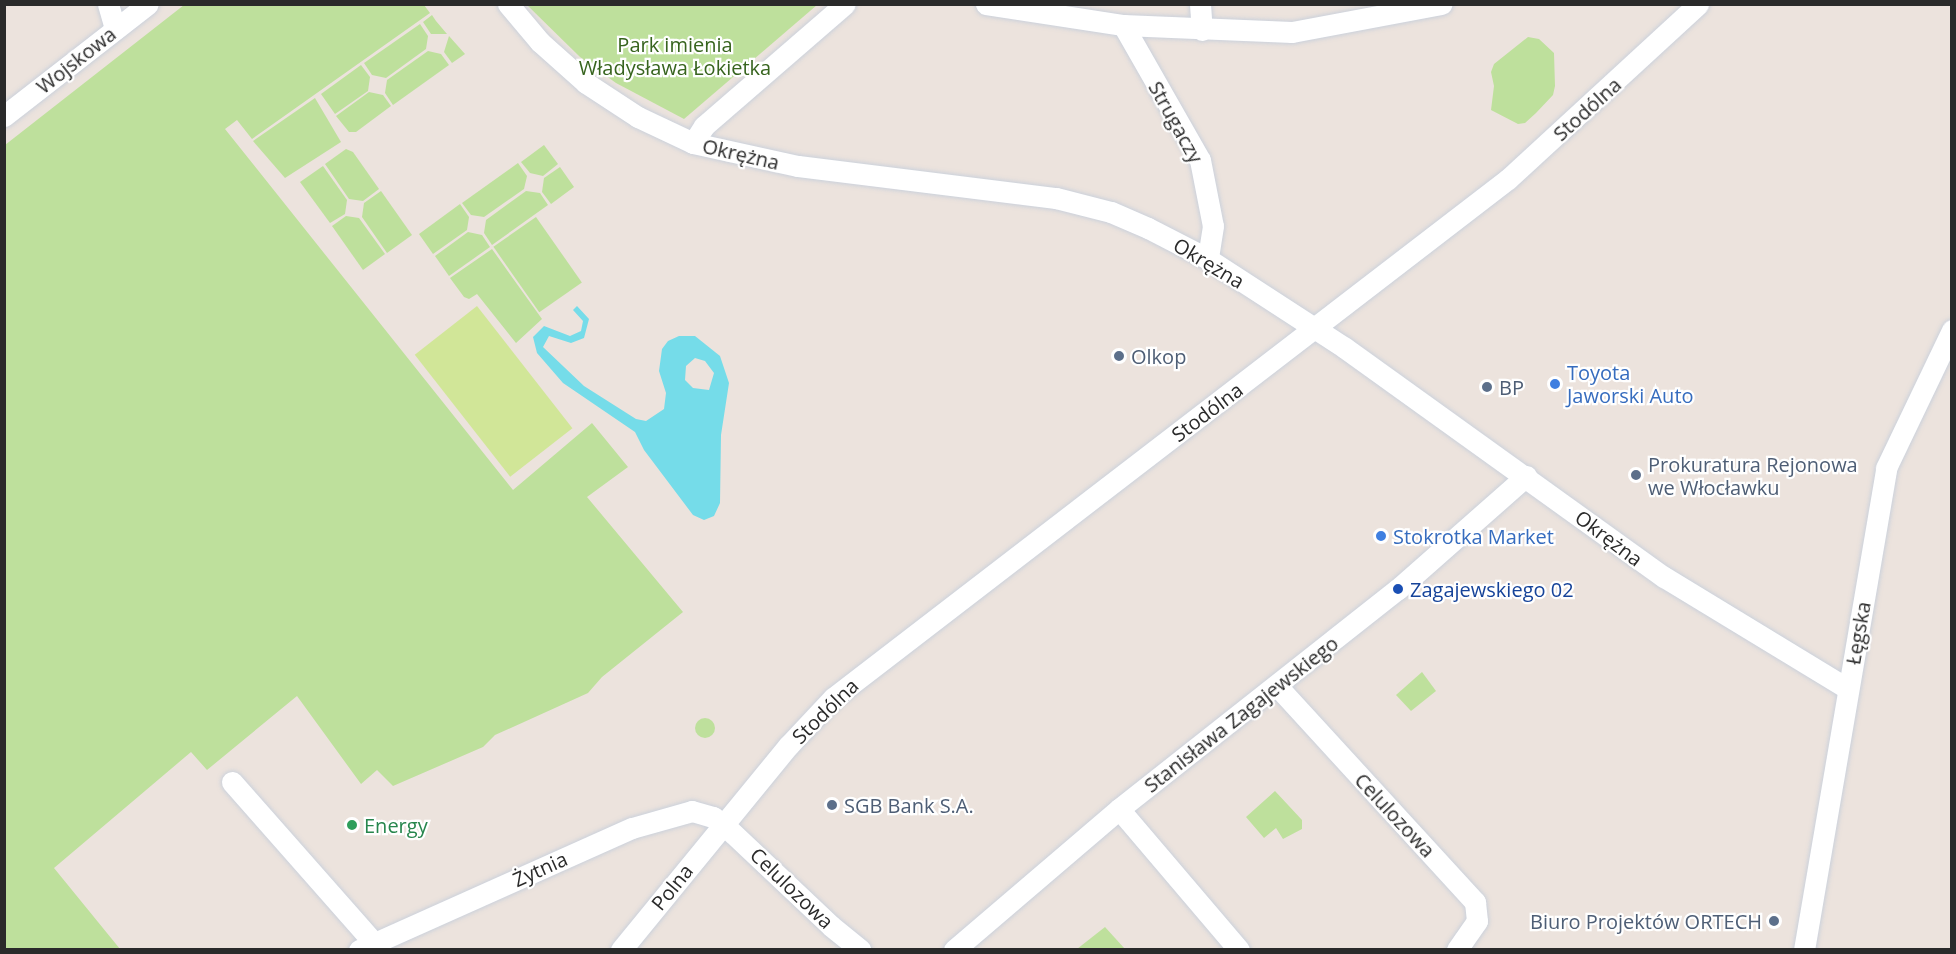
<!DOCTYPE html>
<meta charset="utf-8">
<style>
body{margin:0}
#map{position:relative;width:1956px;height:954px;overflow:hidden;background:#ece3dd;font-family:"Open Sans",sans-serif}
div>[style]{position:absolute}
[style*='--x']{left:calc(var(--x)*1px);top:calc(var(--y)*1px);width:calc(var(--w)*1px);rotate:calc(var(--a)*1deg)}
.green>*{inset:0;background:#bee09c;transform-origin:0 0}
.round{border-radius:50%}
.pitch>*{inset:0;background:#d1e698;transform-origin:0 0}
.water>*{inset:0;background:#75dce9}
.roads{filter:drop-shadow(0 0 2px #cbd1db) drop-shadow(0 0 2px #cbd1db)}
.minor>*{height:21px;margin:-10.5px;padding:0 10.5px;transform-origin:10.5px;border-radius:10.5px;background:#fff}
.dots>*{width:16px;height:16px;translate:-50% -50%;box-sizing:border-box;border:3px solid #fff;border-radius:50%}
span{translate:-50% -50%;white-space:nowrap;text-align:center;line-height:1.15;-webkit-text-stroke:4.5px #fff;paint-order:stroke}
.park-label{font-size:20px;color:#37641e}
.street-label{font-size:20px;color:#2a2a2a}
.service-label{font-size:20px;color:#4e5e75}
.left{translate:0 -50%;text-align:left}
.right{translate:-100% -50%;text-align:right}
.shop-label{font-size:20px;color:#366cbe}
.transit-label{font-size:20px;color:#164399}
.leisure-label{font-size:20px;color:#27864d}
.frame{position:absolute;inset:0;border:6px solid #2a2a2a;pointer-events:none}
</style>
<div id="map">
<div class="green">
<div style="clip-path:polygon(184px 5px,424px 5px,430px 13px,252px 139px,237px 120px,225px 129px,513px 490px,592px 423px,628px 467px,587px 497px,683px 612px,602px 677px,588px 693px,495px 735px,483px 747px,393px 786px,377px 770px,361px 784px,297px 696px,207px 770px,191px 752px,54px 868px,120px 949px,5px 949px,5px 145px)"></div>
<div style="clip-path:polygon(527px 5px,817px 5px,684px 119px,616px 83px,580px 57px)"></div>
<div style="clip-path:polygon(432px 15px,436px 21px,447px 34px,431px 34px,423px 22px)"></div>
<div style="clip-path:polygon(420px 24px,428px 36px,426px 49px,386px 78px,372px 75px,364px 63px)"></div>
<div style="clip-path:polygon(449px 36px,465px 54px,452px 63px,444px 52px)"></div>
<div style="clip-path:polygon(1528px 37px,1539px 39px,1554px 53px,1555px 86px,1553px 95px,1536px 113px,1525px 123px,1518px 124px,1491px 110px,1494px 86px,1491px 72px,1494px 64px)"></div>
<div style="clip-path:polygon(428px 51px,441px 54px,449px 65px,393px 105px,385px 93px,387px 80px)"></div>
<div style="clip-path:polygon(361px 65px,370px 77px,368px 91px,335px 114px,321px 94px)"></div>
<div style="clip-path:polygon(369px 92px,383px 95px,391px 106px,356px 132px,349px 132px,336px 116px)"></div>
<div style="clip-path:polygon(315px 98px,341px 142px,285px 178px,253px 141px)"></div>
<div style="clip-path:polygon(544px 145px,558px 164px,543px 176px,530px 173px,521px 162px)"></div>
<div style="clip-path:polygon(346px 149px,353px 152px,379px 189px,363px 201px,349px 199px,325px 164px)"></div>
<div style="clip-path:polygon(518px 163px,527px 176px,524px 189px,484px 217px,471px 215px,462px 203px)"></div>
<div style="clip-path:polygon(323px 166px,347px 200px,345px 214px,330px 223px,300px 182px)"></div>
<div style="clip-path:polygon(560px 167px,574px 187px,551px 204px,542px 192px,544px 178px)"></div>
<div style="clip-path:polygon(381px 191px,412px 235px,387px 253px,362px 217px,364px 203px)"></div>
<div style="clip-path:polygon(526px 191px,540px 193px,548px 205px,492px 245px,484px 233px,486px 220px)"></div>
<div style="clip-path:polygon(460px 204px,469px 217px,467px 230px,433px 254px,419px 234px)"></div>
<div style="clip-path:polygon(346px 216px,359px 218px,385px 254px,363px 270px,332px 226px)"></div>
<div style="left:536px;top:217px;width:80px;height:52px;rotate:55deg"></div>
<div style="clip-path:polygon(468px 232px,482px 235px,490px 247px,449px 276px,435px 256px)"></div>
<div style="clip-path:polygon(492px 249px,542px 319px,516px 343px,477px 294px,469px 299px,464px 297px,450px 278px)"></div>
<div style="clip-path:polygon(1422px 672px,1436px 691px,1411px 711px,1396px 695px)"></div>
<div class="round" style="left:695px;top:718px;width:20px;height:20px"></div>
<div style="clip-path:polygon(1275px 791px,1302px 820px,1302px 829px,1283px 839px,1276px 828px,1264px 838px,1246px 817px)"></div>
<div style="clip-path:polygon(1105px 927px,1125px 949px,1077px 949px)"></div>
</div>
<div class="pitch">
<div style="left:477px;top:306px;width:155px;height:79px;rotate:52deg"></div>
</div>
<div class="water">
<div style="clip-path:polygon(evenodd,577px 306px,589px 319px,584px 338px,571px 343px,549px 336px,543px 347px,584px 386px,636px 419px,646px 421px,664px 409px,666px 393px,659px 371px,662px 349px,668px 341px,679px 336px,695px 336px,720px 356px,729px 383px,721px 435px,720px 503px,714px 516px,704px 520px,693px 515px,644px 450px,635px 432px,563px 383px,537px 353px,533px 337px,544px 326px,570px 336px,581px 331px,583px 321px,573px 310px,577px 306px,695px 358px,705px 361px,714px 373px,709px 390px,693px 388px,685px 380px,686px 366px,695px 358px)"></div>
</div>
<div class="roads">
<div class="minor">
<div style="--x:108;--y:4;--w:26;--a:74"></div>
<div style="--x:508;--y:4;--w:50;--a:49.9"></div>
<div style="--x:540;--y:42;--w:62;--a:41.7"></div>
<div style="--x:586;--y:83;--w:62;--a:33.2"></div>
<div style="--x:638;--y:117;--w:61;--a:25.3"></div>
<div style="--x:693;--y:143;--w:107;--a:12.4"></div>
<div style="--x:798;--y:166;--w:260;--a:7.1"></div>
<div style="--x:1056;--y:198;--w:57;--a:14.3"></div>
<div style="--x:1111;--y:212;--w:40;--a:23.4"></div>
<div style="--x:1148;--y:228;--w:68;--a:27.3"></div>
<div style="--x:1208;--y:259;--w:163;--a:33"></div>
<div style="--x:1345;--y:348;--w:393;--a:35.7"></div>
<div style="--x:1664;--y:577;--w:215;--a:31.3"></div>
<div style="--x:986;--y:4;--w:139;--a:8.7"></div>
<div style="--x:1123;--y:25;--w:169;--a:2.4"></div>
<div style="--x:1292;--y:32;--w:152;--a:-10.6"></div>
<div style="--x:1200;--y:4;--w:26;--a:86"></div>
<div style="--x:1123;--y:25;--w:155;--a:60.3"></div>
<div style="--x:1200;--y:160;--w:67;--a:78.9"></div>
<div style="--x:1213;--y:226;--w:33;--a:99"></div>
<div style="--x:4;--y:116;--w:182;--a:-37.9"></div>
<div style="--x:693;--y:143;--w:20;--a:-57"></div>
<div style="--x:704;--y:126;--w:186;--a:-40.9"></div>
<div style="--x:1278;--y:687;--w:292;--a:47.5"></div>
<div style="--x:1475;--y:902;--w:19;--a:84"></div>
<div style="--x:1477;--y:921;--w:35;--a:125"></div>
<div style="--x:232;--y:782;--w:215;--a:48.6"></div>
<div style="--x:1119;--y:809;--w:185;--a:49.6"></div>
<div style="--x:359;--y:950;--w:299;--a:-24.1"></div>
<div style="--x:632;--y:828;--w:62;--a:-15.8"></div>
<div style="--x:692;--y:811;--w:22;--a:16"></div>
<div style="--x:713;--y:817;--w:14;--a:36"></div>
<div style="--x:724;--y:825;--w:147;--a:43.3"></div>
<div style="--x:831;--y:926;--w:38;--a:39"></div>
<div style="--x:621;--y:950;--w:265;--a:-50.7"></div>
<div style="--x:789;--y:745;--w:64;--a:-46.9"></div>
<div style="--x:833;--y:698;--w:851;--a:-37.56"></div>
<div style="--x:1508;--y:179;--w:258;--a:-42.6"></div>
<div style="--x:954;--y:950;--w:217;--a:-40.5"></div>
<div style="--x:1119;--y:809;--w:355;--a:-38.3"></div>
<div style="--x:1398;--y:589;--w:171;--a:-41.4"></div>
<div style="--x:1804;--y:950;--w:489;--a:-80.3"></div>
<div style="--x:1886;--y:468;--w:153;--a:-64.4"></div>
</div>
</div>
<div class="dots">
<div style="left:1119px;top:356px;background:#5c6f8a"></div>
<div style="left:1555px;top:384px;background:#3f7fe0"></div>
<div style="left:1487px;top:387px;background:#5c6f8a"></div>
<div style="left:1636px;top:475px;background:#5c6f8a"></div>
<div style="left:1381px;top:536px;background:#3f7fe0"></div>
<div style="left:1398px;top:589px;background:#1a4fb4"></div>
<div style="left:832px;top:805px;background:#5c6f8a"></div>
<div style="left:352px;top:825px;background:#2e9e5b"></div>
<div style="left:1774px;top:921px;background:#5c6f8a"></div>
</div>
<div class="park-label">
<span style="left:675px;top:56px">Park imienia<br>Władysława Łokietka</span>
</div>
<div class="street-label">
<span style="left:76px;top:60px;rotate:-38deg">Wojskowa</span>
<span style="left:1587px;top:109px;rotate:-42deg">Stodólna</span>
<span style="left:1176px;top:122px;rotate:61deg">Strugaczy</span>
<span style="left:741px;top:154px;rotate:13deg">Okrężna</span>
<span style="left:1209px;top:263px;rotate:31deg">Okrężna</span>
<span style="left:1207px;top:412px;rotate:-37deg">Stodólna</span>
<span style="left:1609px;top:538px;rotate:37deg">Okrężna</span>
<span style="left:1858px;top:633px;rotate:-80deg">Łęgska</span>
<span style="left:825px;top:711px;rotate:-44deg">Stodólna</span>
<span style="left:1241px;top:714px;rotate:-38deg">Stanisława Zagajewskiego</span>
<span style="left:1395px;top:815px;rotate:47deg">Celulozowa</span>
<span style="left:540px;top:869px;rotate:-24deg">Żytnia</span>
<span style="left:672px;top:887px;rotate:-51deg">Polna</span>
<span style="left:792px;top:888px;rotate:44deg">Celulozowa</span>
</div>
<div class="service-label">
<span class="left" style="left:1131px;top:356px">Olkop</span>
<span class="left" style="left:1499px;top:387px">BP</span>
<span class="left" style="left:1648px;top:476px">Prokuratura Rejonowa<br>we Włocławku</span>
<span class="left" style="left:844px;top:805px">SGB Bank S.A.</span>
<span class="right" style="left:1762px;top:921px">Biuro Projektów ORTECH</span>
</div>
<div class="shop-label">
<span class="left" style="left:1567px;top:384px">Toyota<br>Jaworski Auto</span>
<span class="left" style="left:1393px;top:536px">Stokrotka Market</span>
</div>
<div class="transit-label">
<span class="left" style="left:1410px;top:589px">Zagajewskiego 02</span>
</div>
<div class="leisure-label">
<span class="left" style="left:364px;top:825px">Energy</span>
</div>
<div class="frame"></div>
</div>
